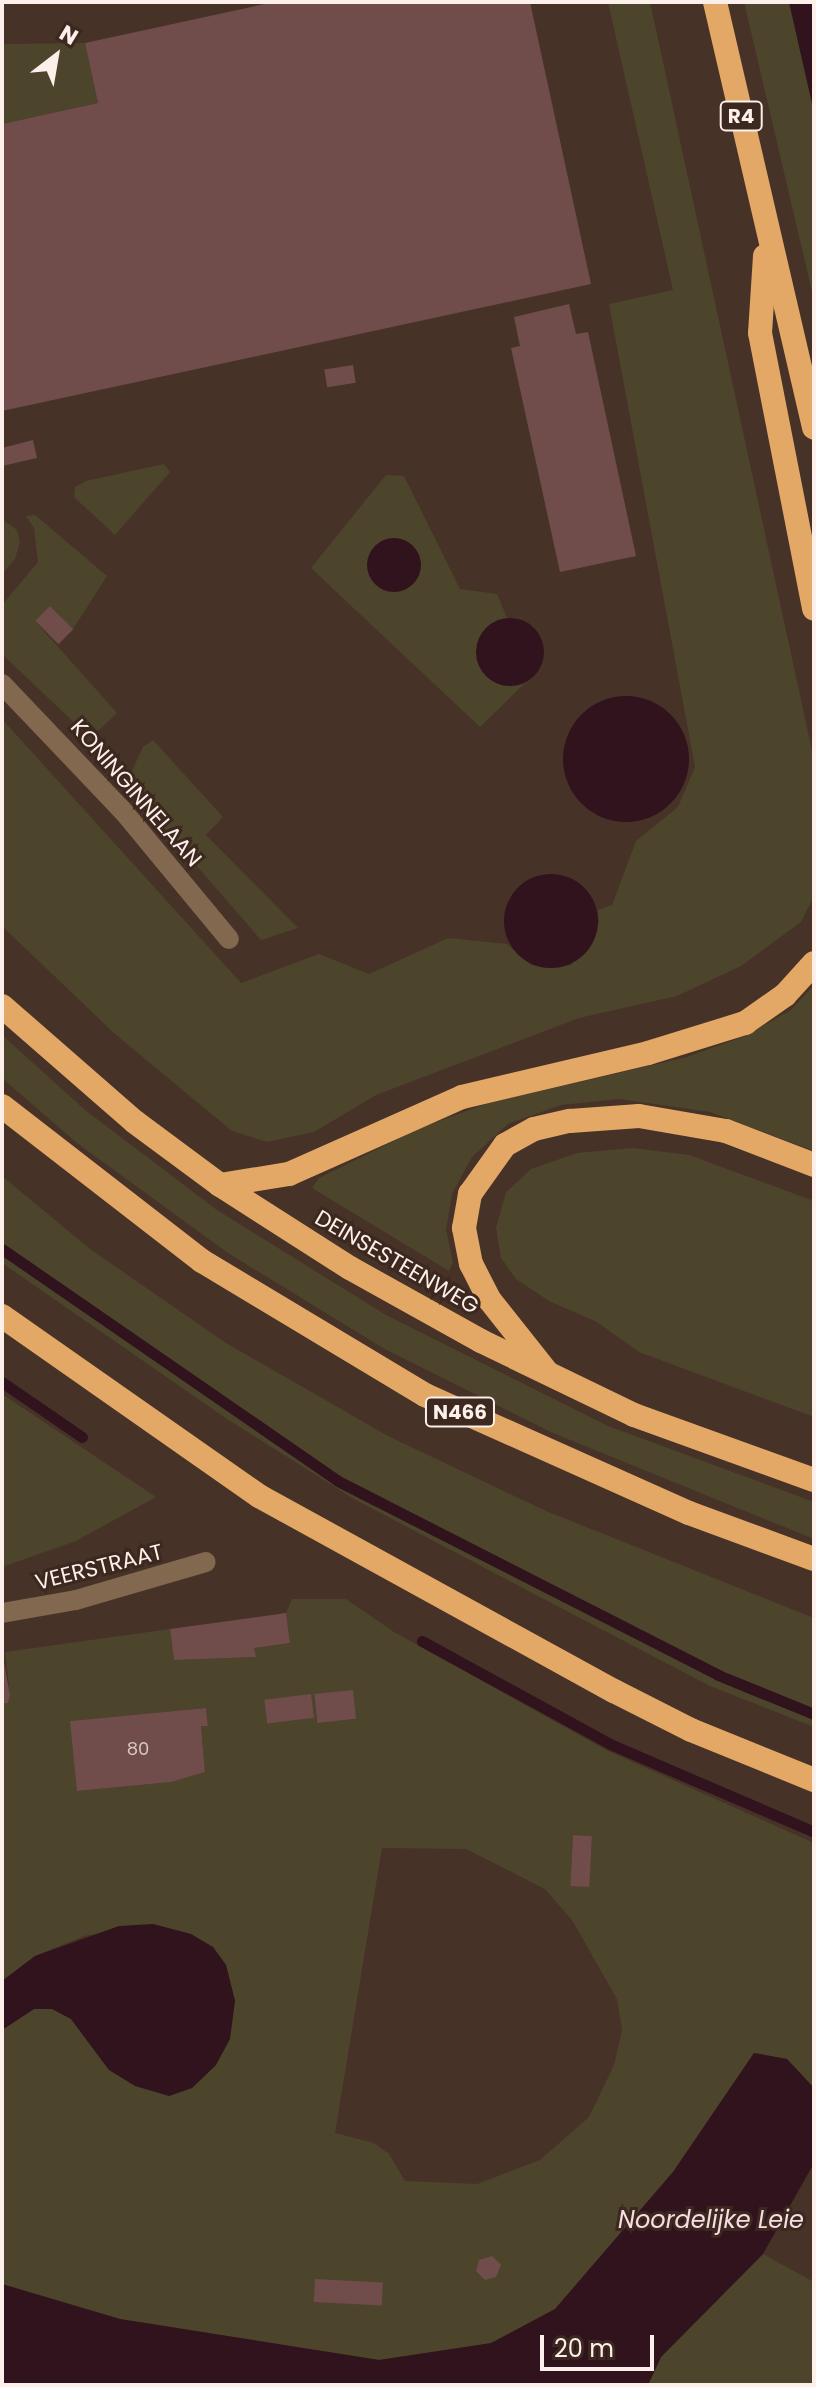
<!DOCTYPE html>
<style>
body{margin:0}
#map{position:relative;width:816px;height:2387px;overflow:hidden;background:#473228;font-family:Poppins,sans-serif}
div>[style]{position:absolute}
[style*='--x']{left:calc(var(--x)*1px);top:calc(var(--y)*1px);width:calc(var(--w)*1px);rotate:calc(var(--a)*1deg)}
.green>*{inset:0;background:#4d442c}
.water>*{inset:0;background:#30131c}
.round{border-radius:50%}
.stream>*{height:11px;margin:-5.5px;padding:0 5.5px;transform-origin:5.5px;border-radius:5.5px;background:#30131c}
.building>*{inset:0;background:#704d4a;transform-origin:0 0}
.minor>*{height:20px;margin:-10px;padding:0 10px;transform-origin:10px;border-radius:10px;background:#81684e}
.highway>*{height:24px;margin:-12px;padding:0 12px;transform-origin:12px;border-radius:12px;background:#e4a866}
span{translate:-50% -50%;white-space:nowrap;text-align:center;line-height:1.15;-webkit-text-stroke:6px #3c281f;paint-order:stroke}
.number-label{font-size:18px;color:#dac6c1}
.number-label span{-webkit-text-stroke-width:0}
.shield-label span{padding:2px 6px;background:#3c281f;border:2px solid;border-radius:6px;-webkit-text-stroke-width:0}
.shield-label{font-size:20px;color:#fdefe9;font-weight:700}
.street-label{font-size:22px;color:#fdefe9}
.water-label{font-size:24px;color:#f8dce3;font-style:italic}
.frame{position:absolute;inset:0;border:4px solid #fdefe9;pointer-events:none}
.north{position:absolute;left:16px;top:16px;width:80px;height:80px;-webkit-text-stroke:6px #3c281f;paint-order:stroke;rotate:31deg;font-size:22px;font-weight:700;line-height:32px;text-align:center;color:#fdefe9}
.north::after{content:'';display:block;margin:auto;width:28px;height:36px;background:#fdefe9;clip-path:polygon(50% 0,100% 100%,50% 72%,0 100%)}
.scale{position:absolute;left:540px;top:2335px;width:114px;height:36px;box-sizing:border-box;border:4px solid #fdefe9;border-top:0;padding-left:10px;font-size:24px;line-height:28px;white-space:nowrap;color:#fdefe9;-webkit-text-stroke:6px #3c281f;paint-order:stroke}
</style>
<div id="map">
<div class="green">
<div style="clip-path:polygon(608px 2px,650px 2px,814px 760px,814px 896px,801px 922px,741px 966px,677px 996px,579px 1018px,376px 1095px,314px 1132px,267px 1142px,232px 1131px,115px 1034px,2px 926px,2px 719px,241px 983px,319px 954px,369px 974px,448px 938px,507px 944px,531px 965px,545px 968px,571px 965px,599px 923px,598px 910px,612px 905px,636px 841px,678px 807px,695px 767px,609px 304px,673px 290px)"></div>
<div style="clip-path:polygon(744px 2px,789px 2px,814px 112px,814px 300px)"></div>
<div style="clip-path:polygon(85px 43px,98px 103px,2px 124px,2px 44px)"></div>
<div style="clip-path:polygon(164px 464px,170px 472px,115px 535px,74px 497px,75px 487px,86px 481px)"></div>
<div style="clip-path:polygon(386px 475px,404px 476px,460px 589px,497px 594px,507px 618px,497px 620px,492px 681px,526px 682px,480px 727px,311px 568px)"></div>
<div style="clip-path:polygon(35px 515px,107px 576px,73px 629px,50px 606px,35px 621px,117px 713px,99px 730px,84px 732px,2px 654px,2px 605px,38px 562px,34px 528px,26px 516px)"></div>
<div style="clip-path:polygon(2px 519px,17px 530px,20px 542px,15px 559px,2px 574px)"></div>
<div style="clip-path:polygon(153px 740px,223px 817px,206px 835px,298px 928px,261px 940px,126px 784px,143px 747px)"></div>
<div style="clip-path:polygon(814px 985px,814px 1151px,710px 1112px,619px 1099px,561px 1105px,508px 1124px,472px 1157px,452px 1194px,446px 1230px,453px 1262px,449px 1271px,312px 1188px,319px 1178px,418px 1129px,488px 1103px,687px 1057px,745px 1036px,791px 1010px)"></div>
<div style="clip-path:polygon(2px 1035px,85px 1110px,217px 1210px,386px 1315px,608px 1426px,814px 1502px,814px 1539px,553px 1433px,383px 1348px,228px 1253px,77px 1143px,2px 1078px)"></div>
<div style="clip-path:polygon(633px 1148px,689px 1155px,814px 1201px,814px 1417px,639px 1352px,597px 1322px,549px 1301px,516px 1279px,501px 1258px,496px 1228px,506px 1192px,531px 1169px,577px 1153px)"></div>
<div style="clip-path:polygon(2px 1176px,90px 1249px,226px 1343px,388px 1436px,546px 1511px,814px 1618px,814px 1727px,710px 1686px,538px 1596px,354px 1499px,227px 1419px,2px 1263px)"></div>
<div style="clip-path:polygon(2px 1394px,156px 1497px,76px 1541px,2px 1567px)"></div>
<div style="clip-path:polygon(evenodd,292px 1599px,346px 1599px,394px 1632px,608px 1751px,814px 1843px,814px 2088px,787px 2059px,754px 2053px,673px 2172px,555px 2309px,491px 2344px,379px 2360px,120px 2319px,2px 2284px,2px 2030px,34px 2009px,52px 2009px,71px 2019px,109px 2070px,169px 2096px,192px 2088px,216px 2065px,235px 2001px,226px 1965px,213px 1947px,153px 1924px,84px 1936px,35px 1956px,2px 1981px,2px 1704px,8px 1703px,10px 1695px,5px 1652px,170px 1629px,174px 1660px,255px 1657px,254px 1648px,290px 1643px,286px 1613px,292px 1599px,352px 1691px,355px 1719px,317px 1722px,314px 1695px,352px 1691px,292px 1599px,206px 1708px,208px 1725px,201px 1726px,205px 1772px,170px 1782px,78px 1791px,71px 1721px,206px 1708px,292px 1599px,573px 1835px,592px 1836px,589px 1887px,571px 1885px,573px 1835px,292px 1599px,382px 1848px,466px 1849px,545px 1889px,572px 1920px,617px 1999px,622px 2030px,614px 2065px,589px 2117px,540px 2160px,477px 2184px,405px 2181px,389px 2154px,374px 2143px,335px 2133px,382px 1848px)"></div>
<div style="clip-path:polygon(763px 2254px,814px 2282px,814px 2385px,648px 2385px,661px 2357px)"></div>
</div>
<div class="water">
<div style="clip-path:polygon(789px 2px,814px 2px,814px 112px)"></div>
<div class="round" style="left:367px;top:538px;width:54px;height:54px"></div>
<div class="round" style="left:476px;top:618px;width:68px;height:68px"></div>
<div class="round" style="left:563px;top:696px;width:126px;height:126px"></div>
<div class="round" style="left:504px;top:874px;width:94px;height:94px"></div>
<div style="clip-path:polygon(153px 1924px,191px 1934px,213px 1947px,226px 1965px,235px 2001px,230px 2039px,216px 2065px,192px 2088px,169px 2096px,135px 2086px,109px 2070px,71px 2019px,52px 2009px,34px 2009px,2px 2030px,2px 1981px,35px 1956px,119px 1926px)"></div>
<div style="clip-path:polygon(754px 2053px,787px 2059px,814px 2088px,814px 2163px,763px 2254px,661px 2357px,648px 2385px,2px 2385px,2px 2284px,120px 2319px,379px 2360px,491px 2343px,555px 2309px,673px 2172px)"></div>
</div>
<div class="stream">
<div style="--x:2;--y:1249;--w:408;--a:34.6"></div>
<div style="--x:338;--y:1481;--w:427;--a:27"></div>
<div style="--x:718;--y:1675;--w:104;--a:22.1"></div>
<div style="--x:2;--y:1382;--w:97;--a:34.5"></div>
<div style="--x:422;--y:1641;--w:214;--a:28.7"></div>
<div style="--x:610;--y:1744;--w:222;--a:23.3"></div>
</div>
<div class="building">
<div style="clip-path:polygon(274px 2px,530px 2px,591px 284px,2px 411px,2px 124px,98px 103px,85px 43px)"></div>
<div style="clip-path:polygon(569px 304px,576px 334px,588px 332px,636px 556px,560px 572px,511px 348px,520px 346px,514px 317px)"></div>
<div style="left:353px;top:365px;width:18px;height:29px;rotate:81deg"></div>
<div style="clip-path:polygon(33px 440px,37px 458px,2px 466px,2px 448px)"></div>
<div style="left:50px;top:606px;width:33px;height:21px;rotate:45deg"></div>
<div style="clip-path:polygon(286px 1613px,290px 1643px,254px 1648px,256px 1657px,174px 1660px,170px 1629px)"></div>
<div style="clip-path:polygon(2px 1652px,10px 1695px,8px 1703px,2px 1704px)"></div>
<div style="left:353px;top:1690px;width:29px;height:39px;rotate:84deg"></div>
<div style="left:311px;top:1694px;width:24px;height:47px;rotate:83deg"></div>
<div style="clip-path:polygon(206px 1708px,208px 1726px,201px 1726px,205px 1772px,171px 1782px,77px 1791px,70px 1721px)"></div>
<div style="left:573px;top:1835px;width:19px;height:51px;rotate:3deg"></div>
<div style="clip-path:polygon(492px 2256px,501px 2265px,496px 2277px,485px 2280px,476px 2271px,479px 2260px)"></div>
<div style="left:315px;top:2279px;width:68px;height:23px;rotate:3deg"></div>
</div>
<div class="minor">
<div style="--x:2;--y:684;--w:175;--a:46.4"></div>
<div style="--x:123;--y:811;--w:166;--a:50.4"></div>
<div style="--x:2;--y:1613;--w:75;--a:-10"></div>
<div style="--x:76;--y:1600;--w:135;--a:-16.3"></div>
</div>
<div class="highway">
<div style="--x:715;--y:2;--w:437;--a:76.9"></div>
<div style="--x:765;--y:256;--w:77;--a:93.7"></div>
<div style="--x:760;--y:333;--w:281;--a:78.9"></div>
<div style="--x:2;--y:1006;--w:176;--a:41.1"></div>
<div style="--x:135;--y:1122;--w:106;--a:36.5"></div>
<div style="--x:220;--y:1185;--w:154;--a:32.6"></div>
<div style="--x:350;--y:1268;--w:150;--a:29.1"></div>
<div style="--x:481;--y:1341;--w:170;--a:25.8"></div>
<div style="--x:634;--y:1415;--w:191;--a:19.9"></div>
<div style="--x:2;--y:1106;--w:253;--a:37.8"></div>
<div style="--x:202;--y:1261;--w:260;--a:31"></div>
<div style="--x:425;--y:1395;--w:289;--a:24.1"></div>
<div style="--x:689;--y:1513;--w:133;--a:20.2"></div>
<div style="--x:220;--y:1185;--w:70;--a:-9.1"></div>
<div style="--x:289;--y:1174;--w:189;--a:-24"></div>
<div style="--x:462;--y:1097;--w:191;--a:-13.3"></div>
<div style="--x:648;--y:1053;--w:102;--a:-17.2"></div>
<div style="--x:745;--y:1023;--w:49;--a:-35"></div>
<div style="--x:785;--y:995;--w:43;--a:-47.8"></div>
<div style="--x:2;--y:1316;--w:314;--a:35"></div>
<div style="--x:259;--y:1496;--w:405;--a:28.8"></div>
<div style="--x:614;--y:1691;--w:86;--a:26.9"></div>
<div style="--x:691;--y:1730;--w:133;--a:22.1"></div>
<div style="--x:546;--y:1371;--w:92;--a:-128.4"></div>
<div style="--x:489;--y:1299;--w:39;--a:-117"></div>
<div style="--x:471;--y:1264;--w:37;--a:-101"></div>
<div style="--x:464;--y:1228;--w:35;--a:-80"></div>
<div style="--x:470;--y:1194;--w:60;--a:-54.5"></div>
<div style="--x:505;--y:1145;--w:33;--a:-29"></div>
<div style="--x:534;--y:1129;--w:37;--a:-13"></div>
<div style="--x:570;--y:1121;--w:69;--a:-4.1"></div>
<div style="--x:639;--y:1116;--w:88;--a:9.8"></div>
<div style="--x:726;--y:1131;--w:94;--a:21.1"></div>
</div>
<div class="number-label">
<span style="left:138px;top:1749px">80</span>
</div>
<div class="shield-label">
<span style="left:741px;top:116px">R4</span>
<span style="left:460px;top:1412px">N466</span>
</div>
<div class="street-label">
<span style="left:136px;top:793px;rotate:49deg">KONINGINNELAAN</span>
<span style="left:397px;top:1262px;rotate:30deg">DEINSESTEENWEG</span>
<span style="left:99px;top:1567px;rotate:-14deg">VEERSTRAAT</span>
</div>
<div class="water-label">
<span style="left:711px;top:2220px">Noordelijke Leie</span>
</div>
<div class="frame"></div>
<div class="north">N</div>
<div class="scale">20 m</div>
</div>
